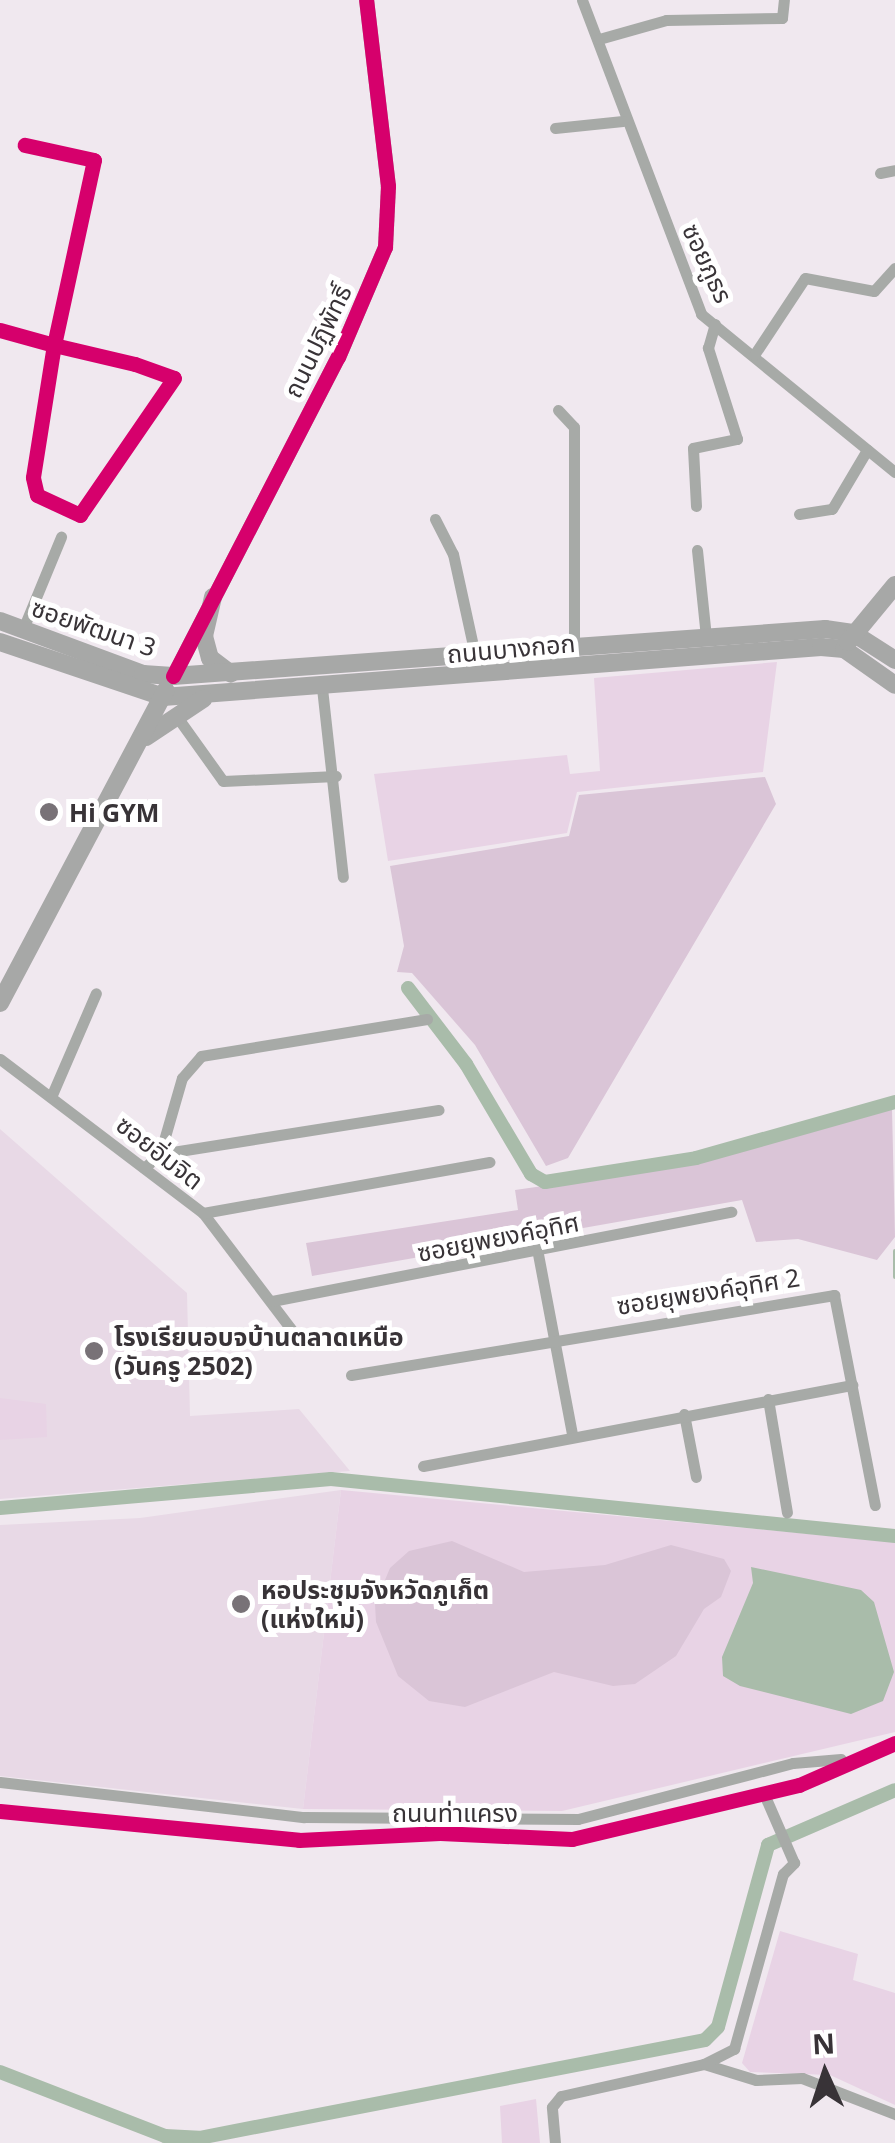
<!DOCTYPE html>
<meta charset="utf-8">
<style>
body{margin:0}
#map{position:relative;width:895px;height:2143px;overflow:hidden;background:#f0e8ef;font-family:"Noto Sans","Noto Sans Thai",sans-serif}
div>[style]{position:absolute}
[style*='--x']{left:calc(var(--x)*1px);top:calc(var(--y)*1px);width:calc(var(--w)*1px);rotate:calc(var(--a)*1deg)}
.built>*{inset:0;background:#e8d9e6}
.green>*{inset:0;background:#e8d3e5}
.forest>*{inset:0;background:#dac5d7}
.water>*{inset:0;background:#a9bcaa}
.stream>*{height:4px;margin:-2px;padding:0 2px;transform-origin:2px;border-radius:2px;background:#a9bcaa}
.canal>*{height:14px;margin:-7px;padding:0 7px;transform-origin:7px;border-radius:7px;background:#a9bcaa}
.minor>*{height:11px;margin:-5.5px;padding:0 5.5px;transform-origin:5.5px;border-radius:5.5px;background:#a7aaa7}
.tertiary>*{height:15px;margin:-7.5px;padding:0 7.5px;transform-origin:7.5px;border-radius:7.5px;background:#a7aaa7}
.secondary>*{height:18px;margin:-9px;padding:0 9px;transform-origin:9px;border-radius:9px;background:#a7a8a7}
.cycleway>*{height:15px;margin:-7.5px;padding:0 7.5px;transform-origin:7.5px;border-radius:7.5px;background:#d6006c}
.dots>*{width:28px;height:28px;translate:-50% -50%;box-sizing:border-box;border:5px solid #fff;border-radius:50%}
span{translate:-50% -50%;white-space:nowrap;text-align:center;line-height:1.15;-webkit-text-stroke:10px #fff;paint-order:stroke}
.street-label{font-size:25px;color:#383337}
.poi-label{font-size:25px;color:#383337;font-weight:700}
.left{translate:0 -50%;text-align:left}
.north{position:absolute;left:775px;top:2023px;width:100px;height:100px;-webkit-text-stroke:8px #fff;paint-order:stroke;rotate:357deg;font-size:28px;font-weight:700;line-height:40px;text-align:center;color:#383337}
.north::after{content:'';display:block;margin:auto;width:35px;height:45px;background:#383337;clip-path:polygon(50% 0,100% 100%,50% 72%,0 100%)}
</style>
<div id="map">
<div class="built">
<div style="clip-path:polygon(0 1129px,187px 1293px,190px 1416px,299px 1409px,350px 1471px,0 1499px)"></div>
<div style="clip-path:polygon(341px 1490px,303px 1809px,0 1776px,0 1525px,140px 1518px)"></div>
</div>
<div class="green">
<div style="clip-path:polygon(777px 662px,763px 772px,577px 792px,567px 833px,388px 861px,374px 774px,567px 755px,570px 774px,600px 771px,594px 678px)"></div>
<div style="clip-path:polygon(0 1398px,46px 1404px,47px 1437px,0 1440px)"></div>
<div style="clip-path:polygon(341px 1490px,895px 1542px,895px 1732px,562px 1811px,303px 1809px)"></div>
<div style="clip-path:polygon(780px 1931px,858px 1954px,853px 1980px,895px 1993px,895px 2105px,830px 2075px,750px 2072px,742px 2063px)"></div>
<div style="clip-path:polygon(536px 2099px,540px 2143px,502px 2143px,500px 2106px)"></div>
</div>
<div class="forest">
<div style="clip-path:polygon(765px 777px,776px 804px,568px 1158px,546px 1166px,475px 1045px,412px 973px,397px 972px,404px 946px,390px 866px,569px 836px,579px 795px)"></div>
<div style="clip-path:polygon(892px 1109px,895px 1237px,877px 1260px,798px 1239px,756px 1242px,742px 1200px,312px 1276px,306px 1243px,518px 1210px,515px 1190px,697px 1164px)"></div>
<div style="clip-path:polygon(452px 1541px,524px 1572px,605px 1565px,671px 1545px,724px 1559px,731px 1571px,721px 1597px,704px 1609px,676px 1656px,635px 1684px,613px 1686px,554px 1672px,465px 1707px,429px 1701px,398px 1676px,376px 1622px,375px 1604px,390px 1568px,409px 1551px)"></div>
</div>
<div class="water">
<div style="clip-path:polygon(751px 1567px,861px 1590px,874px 1602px,894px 1672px,883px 1701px,851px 1714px,740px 1686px,723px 1676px,722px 1657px,753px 1583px)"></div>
</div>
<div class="stream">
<div style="--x:895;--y:1251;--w:26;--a:90"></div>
</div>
<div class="canal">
<div style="--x:408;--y:988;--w:96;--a:52.7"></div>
<div style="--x:466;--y:1064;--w:128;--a:59.4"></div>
<div style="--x:531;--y:1174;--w:16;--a:30"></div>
<div style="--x:545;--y:1182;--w:153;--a:-9"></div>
<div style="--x:696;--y:1158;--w:207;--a:-15.7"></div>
<div style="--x:0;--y:1508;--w:332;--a:-5"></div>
<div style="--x:331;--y:1479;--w:567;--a:5.77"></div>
<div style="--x:0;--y:2072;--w:177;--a:21.2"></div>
<div style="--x:165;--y:2136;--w:34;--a:3"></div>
<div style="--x:199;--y:2138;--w:515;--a:-10.96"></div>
<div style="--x:705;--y:2040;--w:18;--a:-45"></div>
<div style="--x:718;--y:2027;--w:189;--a:-74.6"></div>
<div style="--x:768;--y:1845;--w:138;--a:-23.4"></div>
</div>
<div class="minor">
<div style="--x:582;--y:0;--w:336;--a:69.2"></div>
<div style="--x:701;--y:314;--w:250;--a:39.2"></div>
<div style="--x:599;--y:39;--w:70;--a:-15.8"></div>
<div style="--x:666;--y:20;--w:116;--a:-1"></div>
<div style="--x:782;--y:18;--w:18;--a:-84"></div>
<div style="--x:555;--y:128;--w:68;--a:-5.9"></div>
<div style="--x:880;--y:173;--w:15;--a:-11"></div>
<div style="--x:0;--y:330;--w:56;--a:15.5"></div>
<div style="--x:54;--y:345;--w:83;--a:13.2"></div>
<div style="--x:135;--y:364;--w:41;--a:19.7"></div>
<div style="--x:174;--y:378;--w:166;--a:124.5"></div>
<div style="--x:80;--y:515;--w:47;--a:-155.1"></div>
<div style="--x:37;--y:495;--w:18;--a:-103"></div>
<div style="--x:33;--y:477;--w:134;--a:-81"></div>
<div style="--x:54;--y:345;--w:189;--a:-77.8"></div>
<div style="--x:94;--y:160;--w:71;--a:-167.7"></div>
<div style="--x:754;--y:355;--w:92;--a:-56.5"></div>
<div style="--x:805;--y:278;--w:70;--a:10.7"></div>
<div style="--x:874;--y:291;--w:31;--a:-48"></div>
<div style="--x:558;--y:410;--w:23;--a:47"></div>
<div style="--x:574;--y:427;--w:220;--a:90"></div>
<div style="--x:696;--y:506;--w:58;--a:-93"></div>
<div style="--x:693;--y:448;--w:45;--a:-11.6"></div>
<div style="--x:737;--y:439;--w:96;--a:-107.7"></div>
<div style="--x:708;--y:348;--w:25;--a:-74"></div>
<div style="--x:799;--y:514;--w:33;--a:-9"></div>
<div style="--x:832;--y:509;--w:69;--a:-59.3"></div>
<div style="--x:435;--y:519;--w:39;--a:63"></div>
<div style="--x:453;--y:554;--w:103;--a:77.7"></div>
<div style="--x:697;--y:550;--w:87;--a:84.1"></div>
<div style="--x:23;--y:629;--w:100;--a:-67.6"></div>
<div style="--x:322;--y:688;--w:190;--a:83.7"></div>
<div style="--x:175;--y:714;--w:82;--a:54.4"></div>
<div style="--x:223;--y:781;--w:113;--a:-2.5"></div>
<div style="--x:0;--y:1059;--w:255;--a:37.2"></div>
<div style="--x:203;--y:1213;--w:157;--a:52.8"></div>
<div style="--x:51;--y:1097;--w:113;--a:-66.6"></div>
<div style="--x:160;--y:1154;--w:79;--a:-73.9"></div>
<div style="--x:182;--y:1078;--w:29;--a:-49"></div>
<div style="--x:201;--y:1056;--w:229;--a:-9.3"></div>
<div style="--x:144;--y:1168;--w:21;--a:-41"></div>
<div style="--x:160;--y:1154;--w:282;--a:-9"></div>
<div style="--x:203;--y:1213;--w:291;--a:-10.1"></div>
<div style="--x:538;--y:1254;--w:183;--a:79.3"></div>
<div style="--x:272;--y:1301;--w:468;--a:-11"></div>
<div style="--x:351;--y:1375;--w:490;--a:-9.4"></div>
<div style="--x:834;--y:1295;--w:214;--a:79"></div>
<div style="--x:768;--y:1399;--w:115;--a:80.5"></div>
<div style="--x:684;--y:1414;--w:64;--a:79.2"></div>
<div style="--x:423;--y:1466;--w:437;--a:-10.7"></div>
<div style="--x:0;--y:1782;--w:306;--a:6.6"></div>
<div style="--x:304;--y:1817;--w:274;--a:0.4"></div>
<div style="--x:578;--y:1819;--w:222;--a:-14.6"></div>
<div style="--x:793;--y:1763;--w:48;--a:-4.8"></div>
<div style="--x:0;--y:1811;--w:300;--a:5.5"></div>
<div style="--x:299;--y:1840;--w:141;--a:-2.8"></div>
<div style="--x:440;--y:1833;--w:132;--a:2.6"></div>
<div style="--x:572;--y:1839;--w:233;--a:-13.4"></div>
<div style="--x:799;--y:1785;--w:105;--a:-23.6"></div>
<div style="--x:704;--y:2064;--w:54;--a:17.1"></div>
<div style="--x:756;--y:2080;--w:46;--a:-2.5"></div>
<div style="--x:802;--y:2078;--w:100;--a:21.2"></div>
<div style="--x:555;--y:2143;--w:36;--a:-95"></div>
<div style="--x:552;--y:2107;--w:14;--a:-51"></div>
<div style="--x:561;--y:2096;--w:147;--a:-12.6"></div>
<div style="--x:704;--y:2064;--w:34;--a:-27"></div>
<div style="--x:734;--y:2049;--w:182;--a:-74.4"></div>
<div style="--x:783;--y:1874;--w:16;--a:-45"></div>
<div style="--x:794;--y:1863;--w:75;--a:-113.5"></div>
</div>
<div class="tertiary">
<div style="--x:173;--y:676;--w:359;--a:-62.7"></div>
<div style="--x:338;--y:357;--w:120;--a:-66.9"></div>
<div style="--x:385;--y:247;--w:61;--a:-87.2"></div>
<div style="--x:388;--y:186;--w:187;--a:-96.7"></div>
</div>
<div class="secondary">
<div style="--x:213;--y:597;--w:40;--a:103"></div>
<div style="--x:204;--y:636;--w:23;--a:75"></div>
<div style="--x:210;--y:658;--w:26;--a:37"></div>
<div style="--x:0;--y:621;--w:153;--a:20.3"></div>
<div style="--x:143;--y:674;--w:30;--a:4"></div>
<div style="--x:173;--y:676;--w:654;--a:-4.12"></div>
<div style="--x:825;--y:629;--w:28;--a:8"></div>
<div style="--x:853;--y:633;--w:50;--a:32.7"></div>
<div style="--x:0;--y:642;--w:172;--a:18.6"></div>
<div style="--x:163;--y:697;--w:660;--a:-4.35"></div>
<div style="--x:821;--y:647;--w:23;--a:5"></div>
<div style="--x:844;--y:649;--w:62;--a:35.2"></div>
<div style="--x:848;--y:642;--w:74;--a:-50.5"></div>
<div style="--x:146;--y:737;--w:69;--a:-33.7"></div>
<div style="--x:0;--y:1003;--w:354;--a:-62.1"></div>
</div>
<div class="cycleway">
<div style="--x:0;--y:330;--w:56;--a:15.5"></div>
<div style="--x:54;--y:345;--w:83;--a:13.2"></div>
<div style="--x:135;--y:364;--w:41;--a:19.7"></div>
<div style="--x:174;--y:378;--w:166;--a:124.5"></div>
<div style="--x:80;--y:515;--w:47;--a:-155.1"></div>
<div style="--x:37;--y:495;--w:18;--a:-103"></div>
<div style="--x:33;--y:477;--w:134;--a:-81"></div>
<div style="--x:54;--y:345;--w:189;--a:-77.8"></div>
<div style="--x:94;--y:160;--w:71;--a:-167.7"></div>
<div style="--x:173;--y:676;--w:359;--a:-62.7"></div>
<div style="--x:338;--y:357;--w:120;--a:-66.9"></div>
<div style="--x:385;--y:247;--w:61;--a:-87.2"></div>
<div style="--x:388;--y:186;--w:187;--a:-96.7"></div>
<div style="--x:0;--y:1811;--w:300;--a:5.5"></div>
<div style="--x:299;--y:1840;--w:141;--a:-2.8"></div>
<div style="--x:440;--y:1833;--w:132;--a:2.6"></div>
<div style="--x:572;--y:1839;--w:233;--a:-13.4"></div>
<div style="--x:799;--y:1785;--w:105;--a:-23.6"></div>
</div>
<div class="dots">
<div style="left:49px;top:812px;background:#787277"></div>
<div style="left:94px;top:1351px;background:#787277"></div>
<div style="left:241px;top:1604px;background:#787277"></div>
</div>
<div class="street-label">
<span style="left:708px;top:263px;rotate:65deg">ซอยภูธร</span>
<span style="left:317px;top:341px;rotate:-64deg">ถนนปฏิพัทธิ์</span>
<span style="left:94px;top:627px;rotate:19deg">ซอยพัฒนา 3</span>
<span style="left:511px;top:648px;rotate:-5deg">ถนนบางกอก</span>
<span style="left:160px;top:1152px;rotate:38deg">ซอยอิ่มจิต</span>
<span style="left:498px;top:1237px;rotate:-11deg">ซอยยุพยงค์อุทิศ</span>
<span style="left:708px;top:1291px;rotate:-9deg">ซอยยุพยงค์อุทิศ 2</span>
<span style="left:455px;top:1812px">ถนนท่าแครง</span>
</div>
<div class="poi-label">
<span class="left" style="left:69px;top:812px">Hi GYM</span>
<span class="left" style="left:114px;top:1351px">โรงเรียนอบจบ้านตลาดเหนือ<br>(วันครู 2502)</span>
<span class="left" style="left:261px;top:1604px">หอประชุมจังหวัดภูเก็ต<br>(แห่งใหม่)</span>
</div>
<div class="north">N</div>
</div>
